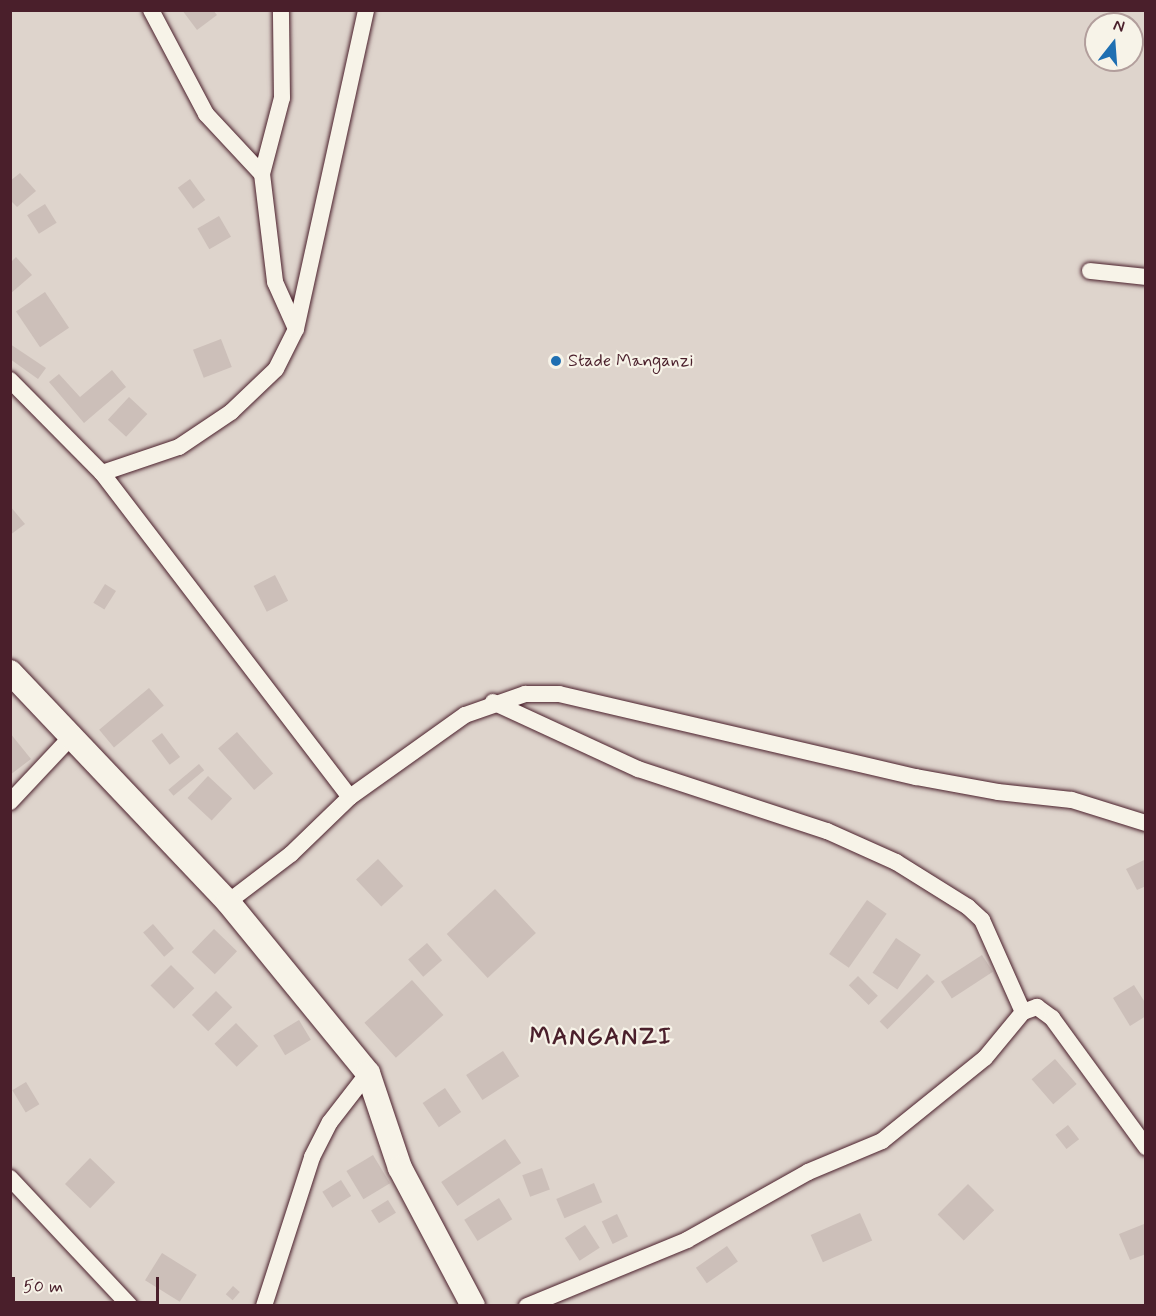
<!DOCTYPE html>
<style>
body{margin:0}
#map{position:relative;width:1156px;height:1316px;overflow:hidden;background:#f7f3e8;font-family:Mynerve,sans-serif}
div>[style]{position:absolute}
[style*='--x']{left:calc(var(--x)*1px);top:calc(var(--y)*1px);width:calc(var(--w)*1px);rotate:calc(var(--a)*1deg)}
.green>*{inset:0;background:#ded4cc}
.building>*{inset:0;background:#ccbfb9;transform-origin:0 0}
.roads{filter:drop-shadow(0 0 2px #4a1f2b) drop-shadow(0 0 2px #4a1f2b)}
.street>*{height:16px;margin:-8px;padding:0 8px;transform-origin:8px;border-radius:8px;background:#f7f3e8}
.secondary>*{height:24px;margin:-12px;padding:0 12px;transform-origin:12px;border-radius:12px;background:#f7f3e8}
.dots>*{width:16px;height:16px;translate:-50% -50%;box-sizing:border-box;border:3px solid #f7f3e8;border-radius:50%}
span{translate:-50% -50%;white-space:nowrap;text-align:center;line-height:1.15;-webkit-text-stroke:4.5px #f7f3e8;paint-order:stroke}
.poi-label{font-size:18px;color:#4a1f2b}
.left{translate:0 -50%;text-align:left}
.district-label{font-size:24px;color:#4a1f2b;font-weight:700;letter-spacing:1.5px}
.frame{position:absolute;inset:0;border:12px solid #4a1f2b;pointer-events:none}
.north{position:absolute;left:1084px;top:12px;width:60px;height:60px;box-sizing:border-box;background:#f7f3e8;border:2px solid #b29e9c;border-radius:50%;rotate:17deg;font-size:16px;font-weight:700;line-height:24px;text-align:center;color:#4a1f2b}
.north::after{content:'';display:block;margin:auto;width:21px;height:27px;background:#1f6fb2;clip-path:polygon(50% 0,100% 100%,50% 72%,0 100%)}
.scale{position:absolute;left:12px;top:1277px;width:147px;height:27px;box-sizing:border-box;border:3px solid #4a1f2b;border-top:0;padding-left:8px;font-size:18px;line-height:21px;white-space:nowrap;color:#4a1f2b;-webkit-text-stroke:4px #f7f3e8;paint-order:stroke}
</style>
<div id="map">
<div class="green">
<div style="clip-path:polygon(evenodd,10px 11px,1145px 11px,1145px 1305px,11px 1305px,10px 11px,1096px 24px,1132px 24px,1132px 60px,1096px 60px,1096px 24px)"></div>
</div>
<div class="building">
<div style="clip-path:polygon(182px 10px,213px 10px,217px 15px,197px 30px)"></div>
<div style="clip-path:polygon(20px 173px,36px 191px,17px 207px,10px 200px,10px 181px)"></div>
<div style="left:190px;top:179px;width:26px;height:15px;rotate:54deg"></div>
<div style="left:45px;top:204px;width:22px;height:21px;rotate:58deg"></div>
<div style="left:219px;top:216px;width:24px;height:25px;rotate:60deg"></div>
<div style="clip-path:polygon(16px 257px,32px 275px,10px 294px,10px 263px)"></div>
<div style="left:45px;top:292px;width:43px;height:35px;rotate:56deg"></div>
<div style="left:221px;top:339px;width:30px;height:30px;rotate:69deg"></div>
<div style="clip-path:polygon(10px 344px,46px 368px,38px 379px,10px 359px)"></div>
<div style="clip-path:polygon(112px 370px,126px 387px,84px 423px,49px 382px,59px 374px,80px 397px)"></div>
<div style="left:129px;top:397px;width:25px;height:31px;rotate:43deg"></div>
<div style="clip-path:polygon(10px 506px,25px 524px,10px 535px)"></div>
<div style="left:275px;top:575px;width:29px;height:24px;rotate:63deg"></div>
<div style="left:105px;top:584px;width:13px;height:22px;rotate:32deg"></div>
<div style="left:149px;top:688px;width:23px;height:65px;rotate:50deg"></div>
<div style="left:237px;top:732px;width:55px;height:25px;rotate:49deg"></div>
<div style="clip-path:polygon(10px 733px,31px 759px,10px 775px)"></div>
<div style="left:162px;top:733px;width:30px;height:13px;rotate:53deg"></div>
<div style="left:199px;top:764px;width:8px;height:40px;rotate:50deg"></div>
<div style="left:208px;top:776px;width:33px;height:30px;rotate:43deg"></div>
<div style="left:378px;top:859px;width:37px;height:30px;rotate:47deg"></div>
<div style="clip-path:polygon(1146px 859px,1146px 886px,1137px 890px,1126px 869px)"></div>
<div style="left:495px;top:889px;width:60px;height:66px;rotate:47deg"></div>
<div style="left:867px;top:900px;width:24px;height:66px;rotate:35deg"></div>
<div style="left:153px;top:924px;width:32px;height:13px;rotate:49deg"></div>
<div style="left:214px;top:929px;width:32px;height:32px;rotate:44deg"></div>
<div style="left:896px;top:938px;width:30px;height:42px;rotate:34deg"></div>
<div style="left:427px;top:943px;width:23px;height:25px;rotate:49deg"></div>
<div style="left:982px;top:955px;width:20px;height:49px;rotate:57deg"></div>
<div style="left:171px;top:965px;width:33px;height:29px;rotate:45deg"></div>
<div style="left:927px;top:974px;width:11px;height:67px;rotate:45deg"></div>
<div style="left:858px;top:976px;width:28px;height:13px;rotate:45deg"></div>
<div style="left:412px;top:980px;width:47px;height:64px;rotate:48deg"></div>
<div style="clip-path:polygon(1134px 985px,1146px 1004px,1146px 1016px,1130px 1026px,1113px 998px)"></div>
<div style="left:216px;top:991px;width:23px;height:34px;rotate:45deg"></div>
<div style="left:299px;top:1020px;width:23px;height:30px;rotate:59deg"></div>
<div style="left:236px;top:1023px;width:32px;height:30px;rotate:46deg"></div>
<div style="left:503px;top:1051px;width:30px;height:44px;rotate:57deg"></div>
<div style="left:1055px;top:1059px;width:33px;height:31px;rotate:49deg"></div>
<div style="left:26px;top:1082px;width:26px;height:16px;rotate:59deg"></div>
<div style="left:445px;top:1088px;width:29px;height:27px;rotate:56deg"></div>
<div style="left:1068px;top:1125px;width:18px;height:16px;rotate:52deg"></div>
<div style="left:505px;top:1139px;width:29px;height:77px;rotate:56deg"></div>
<div style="left:373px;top:1155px;width:33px;height:31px;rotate:59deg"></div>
<div style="left:90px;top:1158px;width:35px;height:36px;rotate:44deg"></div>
<div style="left:542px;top:1168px;width:23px;height:21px;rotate:70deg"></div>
<div style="left:341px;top:1180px;width:19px;height:22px;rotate:58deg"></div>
<div style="left:594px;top:1183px;width:21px;height:41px;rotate:67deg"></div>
<div style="left:968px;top:1184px;width:37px;height:43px;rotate:45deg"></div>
<div style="left:499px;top:1198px;width:25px;height:41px;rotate:58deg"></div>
<div style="left:388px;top:1200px;width:15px;height:20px;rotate:58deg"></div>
<div style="left:860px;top:1213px;width:30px;height:54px;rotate:66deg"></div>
<div style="left:617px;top:1214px;width:25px;height:17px;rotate:64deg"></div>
<div style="clip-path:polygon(1144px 1224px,1146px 1254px,1130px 1260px,1119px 1234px)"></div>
<div style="left:585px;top:1225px;width:27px;height:24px;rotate:57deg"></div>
<div style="left:727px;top:1246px;width:19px;height:38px;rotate:55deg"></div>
<div style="left:162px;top:1253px;width:41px;height:32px;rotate:32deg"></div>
<div style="left:233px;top:1286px;width:9px;height:11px;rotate:41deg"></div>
</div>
<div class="roads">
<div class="street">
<div style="--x:151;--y:10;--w:118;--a:62.1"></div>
<div style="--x:206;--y:114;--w:82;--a:47"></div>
<div style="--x:262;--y:174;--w:109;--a:83.1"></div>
<div style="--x:275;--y:282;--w:51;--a:65.9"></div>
<div style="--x:262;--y:174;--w:79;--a:-75.3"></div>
<div style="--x:282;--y:98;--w:88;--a:-90.7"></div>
<div style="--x:1090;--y:271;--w:56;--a:6.1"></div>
<div style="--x:10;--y:380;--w:131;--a:45.3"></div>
<div style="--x:102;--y:473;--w:408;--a:52.6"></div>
<div style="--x:102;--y:473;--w:81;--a:-18.7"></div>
<div style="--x:179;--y:447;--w:63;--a:-33.9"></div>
<div style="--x:231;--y:412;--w:62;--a:-43.7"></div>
<div style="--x:276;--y:369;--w:45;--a:-63.4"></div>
<div style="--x:296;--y:329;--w:327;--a:-77.6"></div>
<div style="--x:493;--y:702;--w:160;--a:24.8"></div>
<div style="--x:638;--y:769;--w:199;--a:18.2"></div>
<div style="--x:827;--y:831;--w:76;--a:24.2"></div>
<div style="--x:896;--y:862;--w:85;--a:32"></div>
<div style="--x:968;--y:907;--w:19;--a:43"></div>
<div style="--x:982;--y:920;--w:101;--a:66"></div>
<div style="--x:1023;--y:1012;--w:15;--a:-20"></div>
<div style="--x:1037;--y:1007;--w:19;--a:36"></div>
<div style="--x:1052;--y:1018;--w:160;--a:53.9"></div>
<div style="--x:10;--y:802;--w:91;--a:-46.8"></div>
<div style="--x:228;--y:902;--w:79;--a:-37.3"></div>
<div style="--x:291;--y:854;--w:82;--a:-44"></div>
<div style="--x:350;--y:797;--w:141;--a:-35.5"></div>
<div style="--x:465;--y:715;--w:64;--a:-19.3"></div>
<div style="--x:525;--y:694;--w:34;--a:0"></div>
<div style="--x:559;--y:694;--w:367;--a:13.1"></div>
<div style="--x:916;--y:777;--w:83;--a:10.4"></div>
<div style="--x:998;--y:792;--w:74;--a:6.2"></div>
<div style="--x:1072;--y:800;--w:77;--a:17.3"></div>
<div style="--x:10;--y:1178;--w:175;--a:46.8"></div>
<div style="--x:264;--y:1306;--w:157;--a:-72.1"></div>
<div style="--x:312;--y:1157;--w:39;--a:-63"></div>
<div style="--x:330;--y:1122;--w:62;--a:-52.2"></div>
<div style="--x:527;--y:1306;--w:173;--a:-22.4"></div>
<div style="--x:687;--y:1240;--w:139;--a:-29.3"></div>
<div style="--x:808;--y:1172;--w:80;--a:-22.7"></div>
<div style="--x:882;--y:1141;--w:132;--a:-38.9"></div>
<div style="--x:985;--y:1058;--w:60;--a:-50.4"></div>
</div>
<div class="secondary">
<div style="--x:10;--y:672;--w:317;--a:46.5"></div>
<div style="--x:228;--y:902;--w:221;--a:50.7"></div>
<div style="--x:368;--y:1073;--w:100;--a:71.4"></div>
<div style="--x:400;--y:1168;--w:156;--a:62.1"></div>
</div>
</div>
<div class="dots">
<div style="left:556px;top:361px;background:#1f6fb2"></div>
</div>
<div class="poi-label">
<span class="left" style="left:568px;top:361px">Stade Manganzi</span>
</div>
<div class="district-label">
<span style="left:601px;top:1038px">MANGANZI</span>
</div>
<div class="frame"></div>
<div class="north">N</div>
<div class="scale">50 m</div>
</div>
